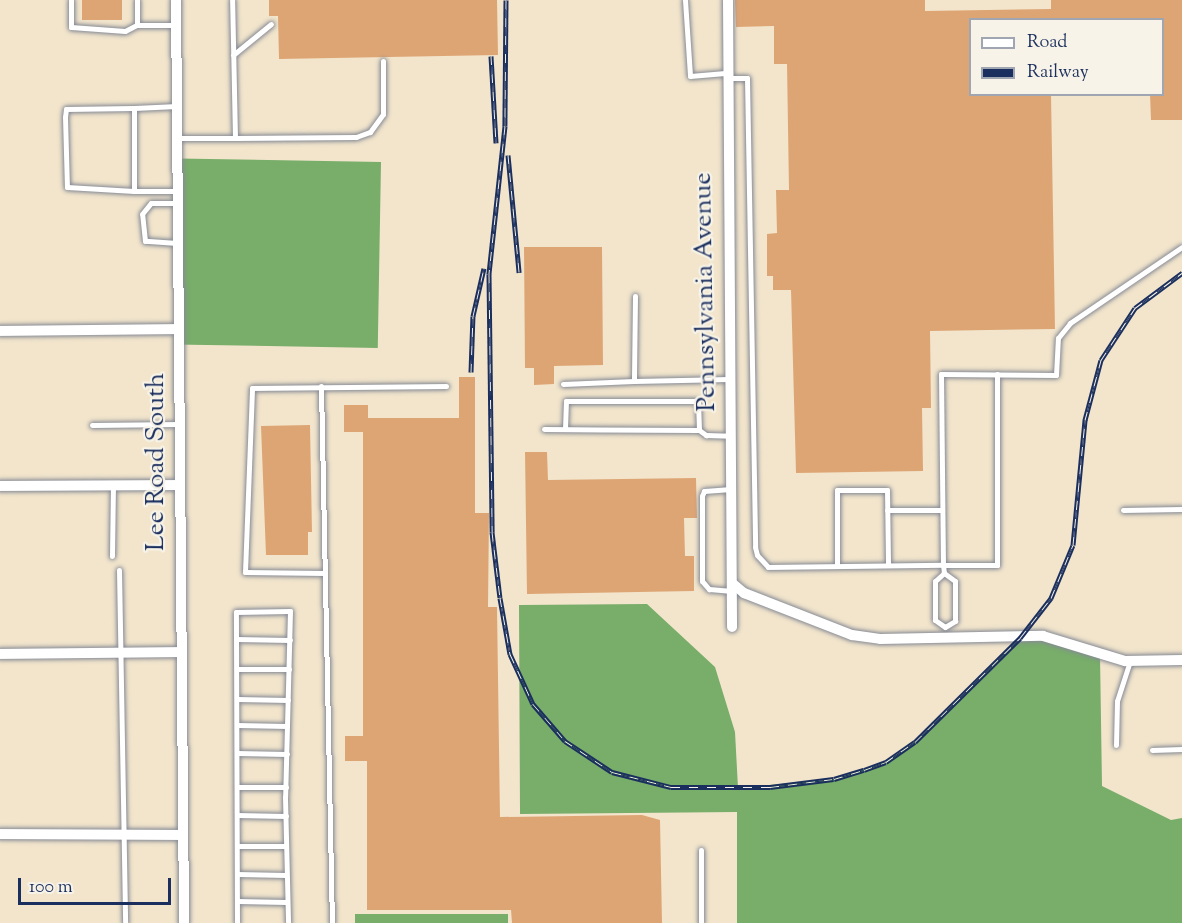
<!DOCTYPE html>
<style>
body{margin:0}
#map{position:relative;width:1182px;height:923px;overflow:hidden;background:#f2e5cc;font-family:"Sorts Mill Goudy",serif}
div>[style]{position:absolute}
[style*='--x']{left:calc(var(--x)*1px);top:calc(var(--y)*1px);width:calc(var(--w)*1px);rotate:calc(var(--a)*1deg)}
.forest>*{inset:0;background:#78ad6a;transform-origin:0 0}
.building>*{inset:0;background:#dea574;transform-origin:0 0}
.roads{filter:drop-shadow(0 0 2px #868a95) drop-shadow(0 0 2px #868a95)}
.service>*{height:5px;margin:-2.5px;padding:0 2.5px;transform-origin:2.5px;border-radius:2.5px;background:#fff}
.minor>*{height:10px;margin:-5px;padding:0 5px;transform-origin:5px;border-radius:5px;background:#fff}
.rail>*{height:5px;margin-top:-2.5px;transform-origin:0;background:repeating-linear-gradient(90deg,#f7f3e8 0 9px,#1b2f5e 0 18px);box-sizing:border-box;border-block:2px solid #1b2f5e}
span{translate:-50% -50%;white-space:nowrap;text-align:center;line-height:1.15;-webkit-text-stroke:4.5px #f7f3e8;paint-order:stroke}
.street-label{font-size:26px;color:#1b2f5e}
.legend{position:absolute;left:969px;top:18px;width:195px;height:78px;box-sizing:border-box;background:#f7f3e8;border:2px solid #9fa5b1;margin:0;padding:8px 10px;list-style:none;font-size:18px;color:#1b2f5e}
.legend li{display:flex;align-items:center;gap:12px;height:30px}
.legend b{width:30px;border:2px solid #9fa5b1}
.scale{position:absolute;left:18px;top:878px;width:153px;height:27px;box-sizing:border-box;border:3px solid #1b2f5e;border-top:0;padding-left:8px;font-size:18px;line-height:21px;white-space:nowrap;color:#1b2f5e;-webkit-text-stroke:4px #f7f3e8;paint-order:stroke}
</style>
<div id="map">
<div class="forest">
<div style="left:381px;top:162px;width:186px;height:203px;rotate:91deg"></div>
<div style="clip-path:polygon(647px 604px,715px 667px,735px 732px,738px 788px,834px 779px,886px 762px,915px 742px,1020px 638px,1043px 636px,1100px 655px,1102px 786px,1171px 820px,1182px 818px,1182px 923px,737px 923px,737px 812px,520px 814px,519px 605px)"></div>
<div style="left:355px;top:914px;width:153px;height:9px"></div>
</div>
<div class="building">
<div style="left:82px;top:0;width:40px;height:20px"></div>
<div style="clip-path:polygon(269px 0,497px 0,498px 55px,279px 59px,278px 16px,269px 16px)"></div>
<div style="clip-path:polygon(735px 0,925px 0,925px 11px,1051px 9px,1051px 0,1182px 0,1182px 120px,1151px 120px,1150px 94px,1162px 94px,1162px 20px,970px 20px,970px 94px,1051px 94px,1055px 329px,930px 331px,931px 408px,922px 408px,923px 471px,796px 473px,791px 290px,773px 290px,773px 276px,767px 276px,767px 234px,777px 233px,776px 190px,789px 190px,787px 64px,774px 64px,774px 26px,736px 27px)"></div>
<div style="clip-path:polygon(524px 247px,602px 247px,603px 365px,554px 366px,554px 384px,534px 385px,534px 368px,525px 368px)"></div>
<div style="clip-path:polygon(459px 377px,475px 377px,475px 513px,489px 513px,488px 607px,497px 607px,500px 817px,642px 815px,660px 820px,662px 923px,512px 923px,511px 910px,367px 910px,367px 761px,345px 761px,345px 736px,363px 736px,363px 432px,344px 432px,344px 405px,368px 405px,368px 418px,459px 418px)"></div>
<div style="clip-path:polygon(310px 425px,312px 532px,308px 532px,308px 555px,266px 555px,261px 426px)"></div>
<div style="clip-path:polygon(525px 452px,547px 452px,548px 480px,696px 478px,697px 518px,684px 518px,685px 556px,694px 556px,694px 591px,527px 594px)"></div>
</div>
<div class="roads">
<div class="service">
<div style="--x:71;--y:0;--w:27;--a:90"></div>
<div style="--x:71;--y:27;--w:54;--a:4.2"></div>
<div style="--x:125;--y:31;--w:13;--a:-27"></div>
<div style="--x:137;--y:0;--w:25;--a:90"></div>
<div style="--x:137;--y:25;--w:39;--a:0"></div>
<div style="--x:685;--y:0;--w:76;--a:86.2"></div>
<div style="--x:690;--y:76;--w:38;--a:-5"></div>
<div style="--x:233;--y:55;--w:49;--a:-39.2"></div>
<div style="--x:728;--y:78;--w:19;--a:0"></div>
<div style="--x:747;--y:78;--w:469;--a:89"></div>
<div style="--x:755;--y:547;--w:8;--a:76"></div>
<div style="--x:757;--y:555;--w:16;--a:47"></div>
<div style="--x:768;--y:567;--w:175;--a:-0.7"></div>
<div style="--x:943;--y:565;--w:191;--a:-90.6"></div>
<div style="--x:941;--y:374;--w:115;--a:0.5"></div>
<div style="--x:1056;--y:375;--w:37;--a:-87"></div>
<div style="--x:1058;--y:338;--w:19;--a:-51"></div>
<div style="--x:1070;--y:323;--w:135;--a:-34.2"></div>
<div style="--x:177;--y:106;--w:43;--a:177.3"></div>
<div style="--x:134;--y:108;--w:83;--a:90"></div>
<div style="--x:134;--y:191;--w:44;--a:0"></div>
<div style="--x:134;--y:108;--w:68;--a:179.2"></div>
<div style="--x:66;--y:109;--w:8;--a:97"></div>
<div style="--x:65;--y:117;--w:70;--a:88.4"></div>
<div style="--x:67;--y:187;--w:67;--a:3.4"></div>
<div style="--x:177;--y:138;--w:58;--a:0"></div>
<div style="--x:235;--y:138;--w:138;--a:-91.2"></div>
<div style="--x:235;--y:138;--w:121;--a:-0.5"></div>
<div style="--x:356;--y:137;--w:15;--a:-20"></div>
<div style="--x:370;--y:132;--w:22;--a:-54"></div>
<div style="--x:383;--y:114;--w:53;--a:-90"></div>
<div style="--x:177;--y:243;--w:32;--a:-176"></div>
<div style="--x:145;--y:241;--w:27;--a:-96"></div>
<div style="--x:142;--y:214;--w:14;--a:-51"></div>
<div style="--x:151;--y:203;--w:27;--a:0"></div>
<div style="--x:635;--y:296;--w:85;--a:90.7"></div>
<div style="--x:634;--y:381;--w:95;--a:-1.2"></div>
<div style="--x:563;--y:384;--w:71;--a:-2.4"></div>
<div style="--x:321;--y:386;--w:537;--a:88.83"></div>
<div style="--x:92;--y:425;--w:87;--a:-0.7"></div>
<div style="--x:544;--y:429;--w:155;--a:0.4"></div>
<div style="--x:699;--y:430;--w:9;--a:36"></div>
<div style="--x:706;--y:435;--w:24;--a:2"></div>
<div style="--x:565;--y:429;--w:28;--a:-88"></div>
<div style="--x:566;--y:401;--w:132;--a:0"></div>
<div style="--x:698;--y:401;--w:29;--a:88"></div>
<div style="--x:731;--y:489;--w:27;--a:176"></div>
<div style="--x:704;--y:491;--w:5;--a:112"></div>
<div style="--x:702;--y:496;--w:85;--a:90"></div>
<div style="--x:702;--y:581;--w:11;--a:49"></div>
<div style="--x:709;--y:589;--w:23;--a:5"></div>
<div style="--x:887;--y:510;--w:54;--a:0"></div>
<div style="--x:1123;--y:510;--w:59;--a:-1"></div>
<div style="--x:112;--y:556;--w:71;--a:-89.2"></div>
<div style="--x:837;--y:565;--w:75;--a:-90"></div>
<div style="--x:837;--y:490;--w:50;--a:0"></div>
<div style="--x:887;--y:490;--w:75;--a:89.2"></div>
<div style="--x:119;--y:570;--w:353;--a:89"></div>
<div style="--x:325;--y:573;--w:80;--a:-179.3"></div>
<div style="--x:245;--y:572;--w:184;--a:-87.8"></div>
<div style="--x:252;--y:388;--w:194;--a:-0.6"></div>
<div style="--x:944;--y:573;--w:12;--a:138"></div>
<div style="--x:935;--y:581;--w:39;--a:90"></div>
<div style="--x:935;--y:620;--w:12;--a:35"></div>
<div style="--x:945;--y:627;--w:12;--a:-31"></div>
<div style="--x:955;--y:621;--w:40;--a:-90"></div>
<div style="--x:955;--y:581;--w:14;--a:-144"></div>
<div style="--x:944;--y:573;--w:8;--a:-97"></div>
<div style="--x:943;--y:565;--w:54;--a:0"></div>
<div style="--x:997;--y:565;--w:191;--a:-90"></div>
<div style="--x:236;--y:639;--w:54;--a:1.1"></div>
<div style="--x:237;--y:669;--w:52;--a:0"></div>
<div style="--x:237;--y:699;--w:51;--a:1.1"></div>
<div style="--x:237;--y:725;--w:50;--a:1.1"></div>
<div style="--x:1116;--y:745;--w:44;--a:-88.7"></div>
<div style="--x:1117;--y:701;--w:42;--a:-72"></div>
<div style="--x:1152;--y:750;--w:30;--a:-2"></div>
<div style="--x:237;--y:753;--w:50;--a:1.1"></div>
<div style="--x:237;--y:787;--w:49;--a:0"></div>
<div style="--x:237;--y:815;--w:49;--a:1.2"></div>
<div style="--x:237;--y:846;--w:49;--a:0"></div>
<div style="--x:701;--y:850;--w:73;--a:90"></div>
<div style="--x:237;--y:874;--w:49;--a:1.2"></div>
<div style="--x:237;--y:901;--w:49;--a:1.2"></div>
<div style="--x:237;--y:923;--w:311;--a:-90.2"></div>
<div style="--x:236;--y:612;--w:54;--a:-1.1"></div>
<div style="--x:290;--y:611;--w:186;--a:91.5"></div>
<div style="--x:285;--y:797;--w:126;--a:88.6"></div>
</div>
<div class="minor">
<div style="--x:176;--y:0;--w:923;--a:89.5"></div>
<div style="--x:728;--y:0;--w:627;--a:89.63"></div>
<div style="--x:0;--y:331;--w:179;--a:-0.6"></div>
<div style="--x:0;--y:486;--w:179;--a:-0.3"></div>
<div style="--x:732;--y:583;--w:16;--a:40"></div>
<div style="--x:744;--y:593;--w:116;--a:21.3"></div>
<div style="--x:852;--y:635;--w:28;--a:8"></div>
<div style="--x:880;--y:639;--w:163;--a:-1.1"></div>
<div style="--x:1043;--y:636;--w:86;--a:17"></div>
<div style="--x:1125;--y:661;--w:57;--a:-1"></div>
<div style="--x:0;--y:654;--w:181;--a:-0.6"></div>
<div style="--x:0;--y:834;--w:182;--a:0.3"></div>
</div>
</div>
<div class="rail">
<div style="--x:506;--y:0;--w:126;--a:90.5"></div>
<div style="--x:505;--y:126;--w:149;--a:96.2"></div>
<div style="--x:489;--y:274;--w:258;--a:89.3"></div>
<div style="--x:492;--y:532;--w:66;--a:83.1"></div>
<div style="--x:500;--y:598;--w:57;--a:79.9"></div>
<div style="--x:510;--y:654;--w:55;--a:65.3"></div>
<div style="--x:533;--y:704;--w:49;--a:49.1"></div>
<div style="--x:565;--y:741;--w:56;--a:33.4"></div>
<div style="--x:612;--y:772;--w:61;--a:14.3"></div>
<div style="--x:671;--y:787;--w:99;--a:0"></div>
<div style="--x:770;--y:787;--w:64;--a:-7.1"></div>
<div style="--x:834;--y:779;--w:31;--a:-17"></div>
<div style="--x:864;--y:770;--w:23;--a:-20"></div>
<div style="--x:886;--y:762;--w:35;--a:-35"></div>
<div style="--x:915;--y:742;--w:148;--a:-44.7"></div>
<div style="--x:1020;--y:638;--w:51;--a:-52.2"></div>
<div style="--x:1051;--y:598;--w:57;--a:-67.5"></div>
<div style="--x:1073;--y:545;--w:126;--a:-84.5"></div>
<div style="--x:1085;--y:420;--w:62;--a:-75.1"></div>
<div style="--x:1101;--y:360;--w:62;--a:-56.8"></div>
<div style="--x:1135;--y:308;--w:59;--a:-36.7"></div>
<div style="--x:491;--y:56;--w:87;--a:86.7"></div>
<div style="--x:508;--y:155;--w:118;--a:84.6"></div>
<div style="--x:471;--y:372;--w:56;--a:-88"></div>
<div style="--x:473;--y:316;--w:49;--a:-77.1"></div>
</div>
<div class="street-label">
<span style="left:706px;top:292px;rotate:-91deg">Pennsylvania Avenue</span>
<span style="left:157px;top:462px;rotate:-90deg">Lee Road South</span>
</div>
<ul class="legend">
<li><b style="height:8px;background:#fff"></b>Road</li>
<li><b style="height:8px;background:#1b2f5e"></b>Railway</li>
</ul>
<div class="scale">100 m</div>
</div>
